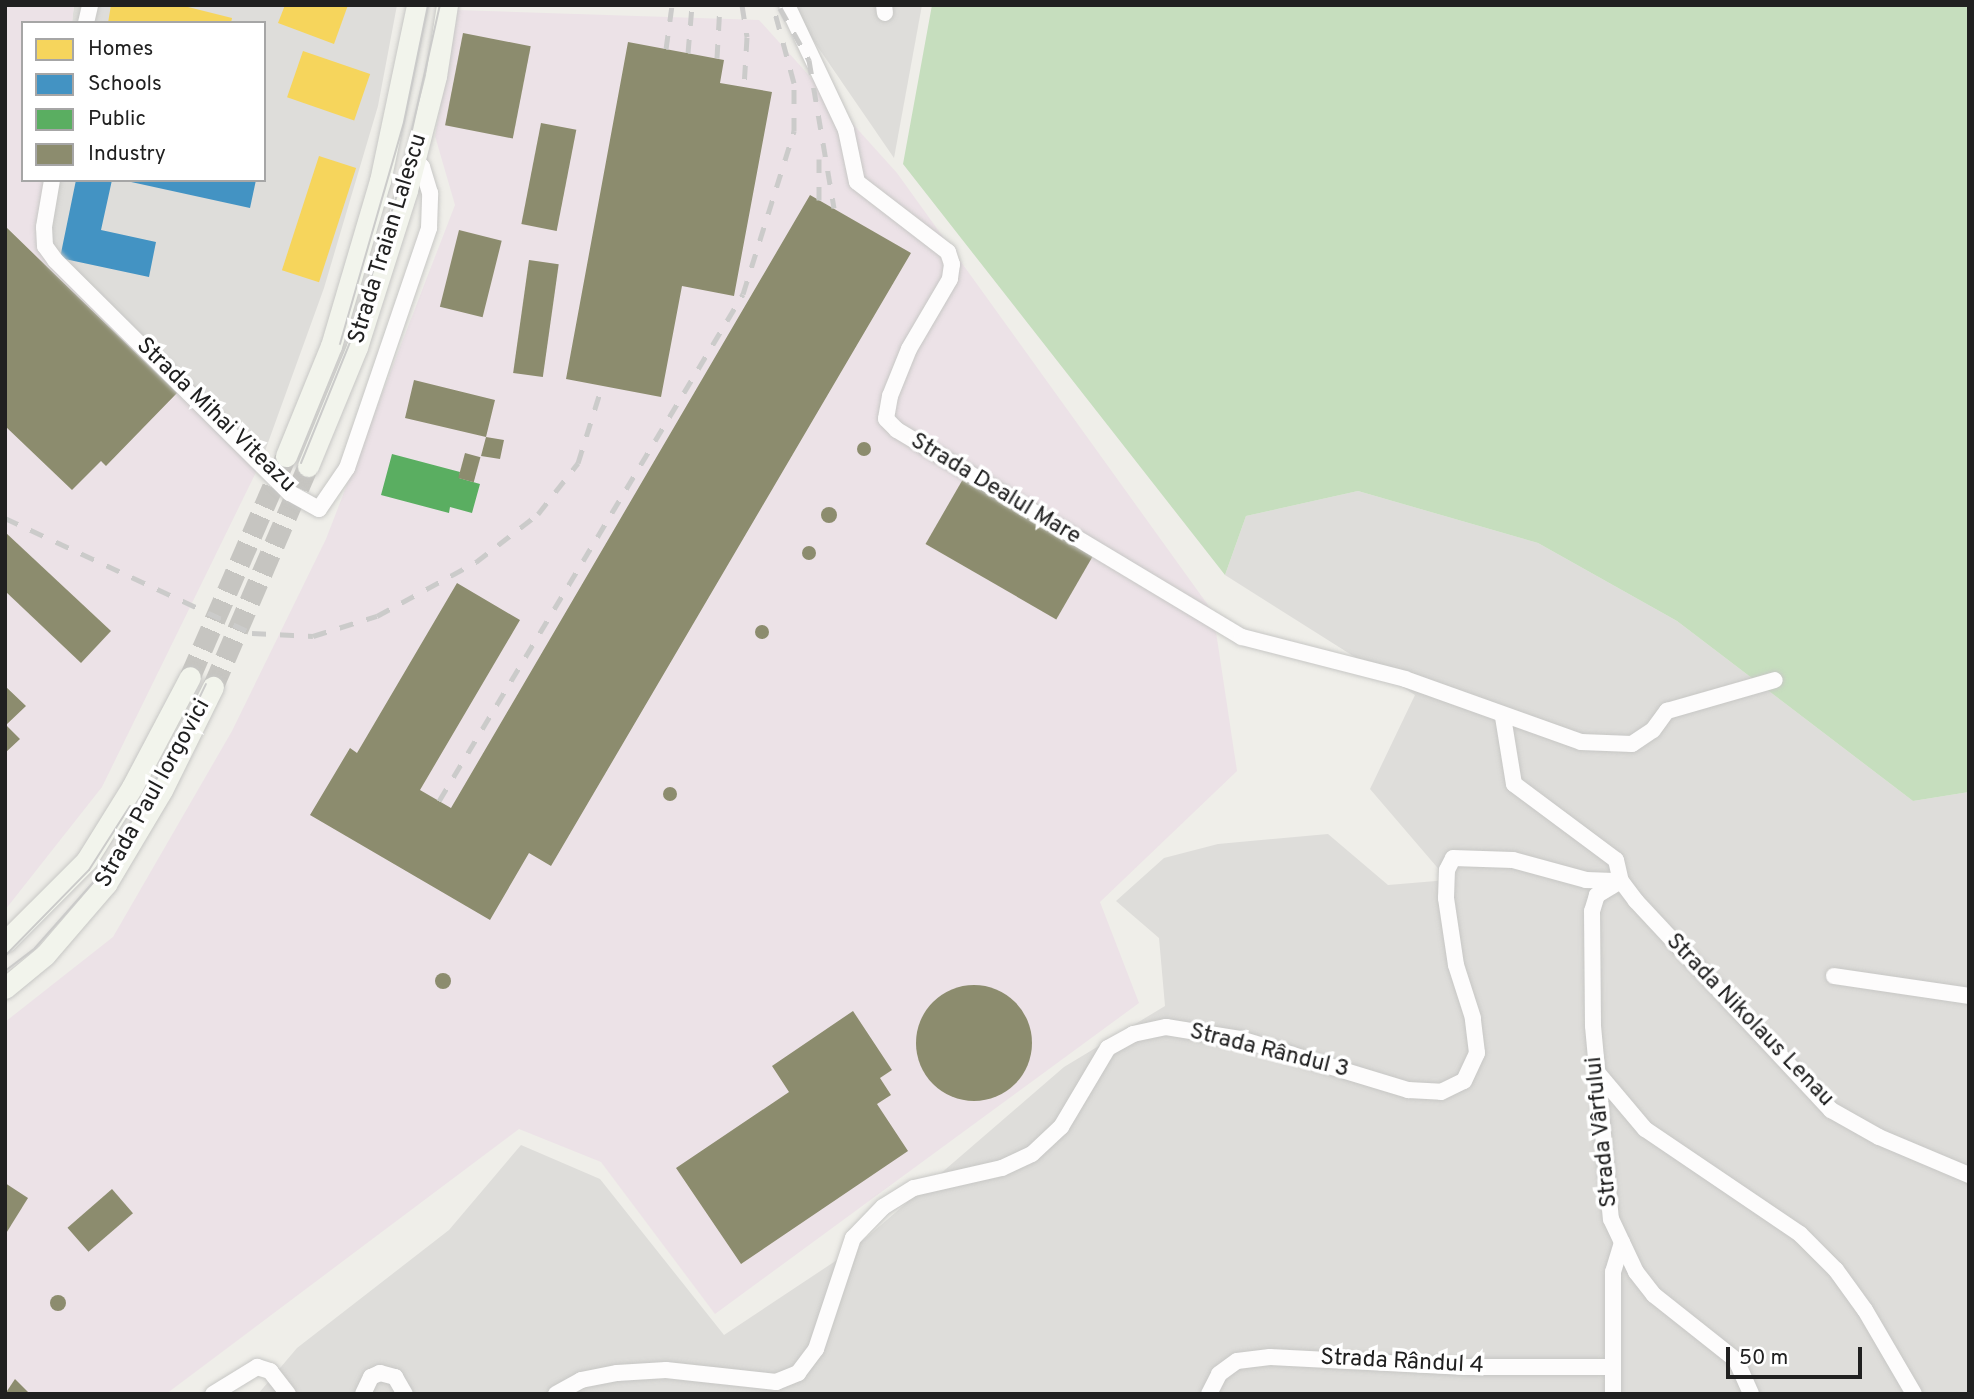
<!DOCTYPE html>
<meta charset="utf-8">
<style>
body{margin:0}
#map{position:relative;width:1974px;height:1399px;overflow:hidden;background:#efeee9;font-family:Overpass,sans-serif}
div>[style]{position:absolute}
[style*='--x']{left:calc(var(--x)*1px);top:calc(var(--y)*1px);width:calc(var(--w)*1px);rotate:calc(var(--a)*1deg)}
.residential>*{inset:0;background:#deddda}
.industrial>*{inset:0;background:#ece2e7}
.forest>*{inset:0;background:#c6debe}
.homes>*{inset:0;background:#f6d55c;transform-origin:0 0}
.schools>*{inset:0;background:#4393c3}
.public>*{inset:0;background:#5aae61}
.industry>*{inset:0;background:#8c8c6e;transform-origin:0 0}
.round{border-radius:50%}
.secondary-tunnel>*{height:21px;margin-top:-10.5px;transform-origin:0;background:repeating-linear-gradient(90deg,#c6c5c1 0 21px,transparent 0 31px)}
.roads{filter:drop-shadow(0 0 2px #c7c7c5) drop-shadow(0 0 2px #c7c7c5)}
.street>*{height:16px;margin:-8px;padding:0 8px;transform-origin:8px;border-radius:8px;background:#fdfcfc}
.secondary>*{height:21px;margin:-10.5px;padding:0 10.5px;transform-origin:10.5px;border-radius:10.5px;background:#f2f4ec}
.tram>*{height:2px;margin:-1px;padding:0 1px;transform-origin:1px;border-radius:1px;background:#cbcbca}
.rail>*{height:5px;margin-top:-2.5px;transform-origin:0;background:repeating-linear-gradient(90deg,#cbcbca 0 14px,transparent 0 28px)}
span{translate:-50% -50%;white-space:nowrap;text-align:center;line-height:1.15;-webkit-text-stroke:7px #fff;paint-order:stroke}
.street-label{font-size:23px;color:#202020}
.frame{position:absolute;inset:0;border:7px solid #202020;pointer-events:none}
.legend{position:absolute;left:21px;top:21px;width:245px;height:161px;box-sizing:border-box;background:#fff;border:2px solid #a6a6a6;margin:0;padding:9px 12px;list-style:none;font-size:21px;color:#202020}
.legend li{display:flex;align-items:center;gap:14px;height:35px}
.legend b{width:35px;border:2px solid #a6a6a6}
.scale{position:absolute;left:1726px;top:1347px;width:136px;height:32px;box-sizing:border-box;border:4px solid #202020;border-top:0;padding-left:9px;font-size:21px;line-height:24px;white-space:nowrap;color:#202020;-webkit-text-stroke:5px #fff;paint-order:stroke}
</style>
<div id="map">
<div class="residential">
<div style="clip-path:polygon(74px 5px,397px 5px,378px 106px,324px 288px,261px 462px,45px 246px,50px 180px,264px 180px,264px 23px,72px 23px)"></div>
<div style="clip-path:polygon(789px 5px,922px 5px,894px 158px)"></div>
<div style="clip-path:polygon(1358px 491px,1538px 543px,1677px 621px,1913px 801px,1969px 792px,1969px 1394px,258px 1394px,297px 1348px,449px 1230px,521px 1145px,600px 1179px,724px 1335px,852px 1250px,1064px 1067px,1165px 1006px,1159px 938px,1116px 901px,1164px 858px,1218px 844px,1328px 834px,1388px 885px,1448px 880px,1370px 789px,1415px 695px,1225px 575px,1246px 516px)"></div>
</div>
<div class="industrial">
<div style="clip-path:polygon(5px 5px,74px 5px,72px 23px,23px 23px,23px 180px,50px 180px,45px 246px,261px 462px,102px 787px,5px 910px)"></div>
<div style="clip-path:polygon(457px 10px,759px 20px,897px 173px,1213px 612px,1237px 771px,1100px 902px,1139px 1003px,715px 1314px,601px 1162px,519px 1129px,166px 1394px,5px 1394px,5px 1022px,113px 937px,232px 731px,326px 539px,455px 205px,435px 136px)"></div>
</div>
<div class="forest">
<div style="clip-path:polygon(932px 5px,1969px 5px,1969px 792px,1913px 801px,1677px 621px,1538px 543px,1358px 491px,1246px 516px,1225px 575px,903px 164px)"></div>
</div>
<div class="homes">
<div style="clip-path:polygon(111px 5px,180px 5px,232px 18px,231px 23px,108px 23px)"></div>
<div style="clip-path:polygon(285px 5px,348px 5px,334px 44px,278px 23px)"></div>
<div style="left:303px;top:51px;width:71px;height:49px;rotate:19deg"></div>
<div style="left:319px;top:156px;width:39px;height:120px;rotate:18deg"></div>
</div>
<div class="schools">
<div style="clip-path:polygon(76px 180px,112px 180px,101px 230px,156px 242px,149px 277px,60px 258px)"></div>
<div style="clip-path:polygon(122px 180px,256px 180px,250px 208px)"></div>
</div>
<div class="public">
<div style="clip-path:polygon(392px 454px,460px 472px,459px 478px,480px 484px,472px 513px,450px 507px,449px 513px,381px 495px)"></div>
</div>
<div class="industry">
<div style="left:463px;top:33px;width:69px;height:94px;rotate:11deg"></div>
<div style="clip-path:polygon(628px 42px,724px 60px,720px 83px,772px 92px,734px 296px,682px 286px,661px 397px,566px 379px)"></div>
<div style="left:541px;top:123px;width:36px;height:103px;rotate:11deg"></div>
<div style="clip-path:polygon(810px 195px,911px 253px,551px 866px,529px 853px,490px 920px,310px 815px,350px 748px,357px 753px,457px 583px,520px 620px,420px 790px,451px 808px)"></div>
<div style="clip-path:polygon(5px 226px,177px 393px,106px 466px,101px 461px,72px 490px,5px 426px)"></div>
<div style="left:459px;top:230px;width:44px;height:79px;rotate:14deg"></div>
<div style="left:529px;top:260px;width:30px;height:114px;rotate:8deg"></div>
<div style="clip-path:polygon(414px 380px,495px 400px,486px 437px,504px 440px,500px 459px,481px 456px,486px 437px,405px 418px)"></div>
<div class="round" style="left:857px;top:442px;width:14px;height:14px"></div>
<div style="left:465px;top:453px;width:16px;height:26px;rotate:15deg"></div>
<div style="left:963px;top:479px;width:151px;height:75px;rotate:30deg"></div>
<div class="round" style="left:821px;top:507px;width:16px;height:16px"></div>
<div style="clip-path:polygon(5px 532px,111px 631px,81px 663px,5px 591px)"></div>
<div class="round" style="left:802px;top:546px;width:14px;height:14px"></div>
<div class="round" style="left:755px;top:625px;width:14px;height:14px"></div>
<div style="clip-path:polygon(5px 686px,26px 706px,6px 725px,20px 739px,5px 753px)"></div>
<div class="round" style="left:663px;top:787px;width:14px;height:14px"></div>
<div class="round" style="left:435px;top:973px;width:16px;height:16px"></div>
<div class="round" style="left:916px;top:985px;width:116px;height:116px"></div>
<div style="clip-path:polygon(853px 1011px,892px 1070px,880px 1078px,891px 1095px,877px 1104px,908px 1151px,741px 1264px,676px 1168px,789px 1092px,772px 1066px)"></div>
<div style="clip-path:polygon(5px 1183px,28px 1198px,5px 1235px)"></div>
<div style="left:112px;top:1189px;width:32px;height:59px;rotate:49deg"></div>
<div class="round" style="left:50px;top:1295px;width:16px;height:16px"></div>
<div style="clip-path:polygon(15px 1379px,30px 1394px,5px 1394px)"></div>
</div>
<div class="secondary-tunnel">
<div style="--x:190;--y:677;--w:241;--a:-66.5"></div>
<div style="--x:213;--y:687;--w:241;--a:-66.7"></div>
</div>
<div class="roads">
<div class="street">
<div style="--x:787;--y:5;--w:138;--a:64.7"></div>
<div style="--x:846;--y:130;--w:53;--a:78.1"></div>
<div style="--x:857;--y:182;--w:115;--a:37.6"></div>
<div style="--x:948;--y:252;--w:13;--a:72"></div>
<div style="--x:952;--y:264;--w:15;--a:98"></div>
<div style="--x:950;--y:279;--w:81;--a:120.4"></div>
<div style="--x:909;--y:349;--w:51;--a:112"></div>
<div style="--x:890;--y:396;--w:23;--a:100"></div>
<div style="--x:886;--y:419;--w:16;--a:45"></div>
<div style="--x:897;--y:430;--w:402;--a:31"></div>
<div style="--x:1242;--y:637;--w:168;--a:14.4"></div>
<div style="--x:1405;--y:679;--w:187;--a:19.7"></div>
<div style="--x:1581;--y:742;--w:51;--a:2.2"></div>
<div style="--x:1632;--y:744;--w:25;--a:-34"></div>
<div style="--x:1653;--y:730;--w:24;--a:-54"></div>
<div style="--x:1667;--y:711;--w:112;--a:-16"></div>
<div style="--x:884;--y:5;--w:8;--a:83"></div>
<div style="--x:86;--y:23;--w:18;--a:-77"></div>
<div style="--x:52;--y:180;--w:48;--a:99.7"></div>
<div style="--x:44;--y:227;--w:19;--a:87"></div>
<div style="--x:45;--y:246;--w:17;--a:54"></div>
<div style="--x:55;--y:260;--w:331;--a:44.8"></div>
<div style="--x:290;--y:493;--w:33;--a:29"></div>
<div style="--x:319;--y:509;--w:50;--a:-55.7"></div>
<div style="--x:347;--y:468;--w:254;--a:-71.1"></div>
<div style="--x:429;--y:228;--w:35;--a:-88"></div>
<div style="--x:430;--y:193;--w:27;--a:-107"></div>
<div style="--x:422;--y:167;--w:10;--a:-135"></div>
<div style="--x:1503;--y:717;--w:68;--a:80.7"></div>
<div style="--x:1514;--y:784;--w:127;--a:36.7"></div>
<div style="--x:1616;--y:860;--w:22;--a:77"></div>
<div style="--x:1621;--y:881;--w:25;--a:53"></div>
<div style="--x:1636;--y:901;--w:286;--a:47"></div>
<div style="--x:1831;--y:1110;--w:55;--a:29.4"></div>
<div style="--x:1879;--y:1137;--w:98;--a:22.9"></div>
<div style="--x:1619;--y:882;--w:26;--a:149"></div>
<div style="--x:1597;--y:895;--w:17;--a:107"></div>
<div style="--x:1592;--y:911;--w:115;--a:89.5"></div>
<div style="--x:1593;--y:1026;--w:194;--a:84.7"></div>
<div style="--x:1611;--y:1219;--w:59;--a:64.7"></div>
<div style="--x:1636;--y:1272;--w:29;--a:52"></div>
<div style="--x:1654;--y:1295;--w:105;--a:38.4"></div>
<div style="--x:1736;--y:1360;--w:37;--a:66"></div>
<div style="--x:1834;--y:976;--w:136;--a:8.4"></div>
<div style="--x:1596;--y:1071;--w:76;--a:49.8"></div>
<div style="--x:1645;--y:1129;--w:187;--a:34.1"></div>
<div style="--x:1800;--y:1234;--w:51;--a:45"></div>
<div style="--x:1836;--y:1270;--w:49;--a:54.1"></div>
<div style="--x:1865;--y:1310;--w:97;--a:59.7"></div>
<div style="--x:213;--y:1394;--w:52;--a:-31.5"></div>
<div style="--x:257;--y:1367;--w:14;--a:17"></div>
<div style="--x:270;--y:1371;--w:29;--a:52"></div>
<div style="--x:363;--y:1394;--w:19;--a:-65"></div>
<div style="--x:371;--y:1377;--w:10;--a:-24"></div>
<div style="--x:380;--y:1373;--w:16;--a:15"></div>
<div style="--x:395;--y:1377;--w:20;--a:60"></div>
<div style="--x:556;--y:1394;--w:29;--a:-29"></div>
<div style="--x:581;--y:1380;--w:37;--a:-11"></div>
<div style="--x:617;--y:1373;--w:49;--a:-3.5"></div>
<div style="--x:666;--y:1370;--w:111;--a:6.2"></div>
<div style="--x:776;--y:1382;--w:24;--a:-22"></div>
<div style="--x:798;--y:1373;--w:30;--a:-53"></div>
<div style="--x:816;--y:1349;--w:117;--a:-71.6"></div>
<div style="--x:853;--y:1238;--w:43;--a:-45.9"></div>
<div style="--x:883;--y:1207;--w:36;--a:-32"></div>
<div style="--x:914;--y:1188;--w:90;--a:-12.8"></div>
<div style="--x:1002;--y:1168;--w:33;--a:-25"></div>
<div style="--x:1032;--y:1154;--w:40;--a:-43"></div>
<div style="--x:1061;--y:1127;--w:92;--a:-59.3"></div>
<div style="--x:1108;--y:1048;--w:29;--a:-29"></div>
<div style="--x:1133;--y:1034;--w:34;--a:-12"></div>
<div style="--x:1166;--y:1027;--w:75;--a:9.2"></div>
<div style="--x:1240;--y:1039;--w:176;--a:16.9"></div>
<div style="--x:1408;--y:1090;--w:33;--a:3"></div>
<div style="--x:1441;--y:1092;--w:25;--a:-26"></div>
<div style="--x:1464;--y:1081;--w:31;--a:-65"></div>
<div style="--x:1477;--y:1053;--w:35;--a:-97"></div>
<div style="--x:1473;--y:1018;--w:56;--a:-107.8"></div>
<div style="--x:1456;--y:965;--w:68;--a:-98.5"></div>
<div style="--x:1446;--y:898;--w:28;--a:-88"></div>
<div style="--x:1447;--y:870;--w:13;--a:-63"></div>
<div style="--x:1453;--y:858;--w:60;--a:1.9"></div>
<div style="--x:1513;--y:860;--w:76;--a:15.3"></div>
<div style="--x:1586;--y:880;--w:35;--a:2"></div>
<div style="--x:1209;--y:1394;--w:22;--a:-63"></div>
<div style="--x:1219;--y:1374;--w:22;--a:-36"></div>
<div style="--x:1237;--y:1361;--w:33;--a:-7"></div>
<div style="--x:1270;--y:1357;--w:196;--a:2.9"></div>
<div style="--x:1466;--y:1367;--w:145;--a:0"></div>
<div style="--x:1613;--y:1394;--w:122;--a:-90"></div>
<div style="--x:1613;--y:1272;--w:31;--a:-73"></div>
</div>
<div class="secondary">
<div style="--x:286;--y:456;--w:119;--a:-67.8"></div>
<div style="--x:331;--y:346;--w:172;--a:-73.5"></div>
<div style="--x:380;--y:181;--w:180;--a:-78.1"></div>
<div style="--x:308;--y:466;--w:129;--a:-67.6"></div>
<div style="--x:357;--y:347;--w:165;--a:-72.3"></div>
<div style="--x:407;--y:190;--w:118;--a:-75.7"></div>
<div style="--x:436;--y:76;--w:72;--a:-81.2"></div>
<div style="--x:5;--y:942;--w:115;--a:-45"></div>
<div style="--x:86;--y:861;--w:87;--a:-58.1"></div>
<div style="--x:132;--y:787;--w:124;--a:-62.2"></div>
<div style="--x:5;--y:988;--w:52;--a:-39.5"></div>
<div style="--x:45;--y:955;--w:94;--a:-49.3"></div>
<div style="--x:106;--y:884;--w:109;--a:-59.2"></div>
<div style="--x:162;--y:790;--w:115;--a:-63.7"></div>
</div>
</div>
<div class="tram">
<div style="--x:340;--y:344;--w:231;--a:-73.9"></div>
<div style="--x:404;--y:122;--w:119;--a:-78.4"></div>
<div style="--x:301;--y:463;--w:138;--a:-67.9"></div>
<div style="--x:353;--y:335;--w:154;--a:-72.6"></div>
<div style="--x:399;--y:188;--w:188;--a:-77.4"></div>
<div style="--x:5;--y:956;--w:120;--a:-45.7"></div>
<div style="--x:89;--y:870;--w:76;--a:-57.4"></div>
<div style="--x:5;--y:971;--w:38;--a:-37"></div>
<div style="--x:35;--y:948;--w:95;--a:-48.4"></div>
<div style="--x:98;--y:877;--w:150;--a:-59.2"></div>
<div style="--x:175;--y:748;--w:71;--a:-64.2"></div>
</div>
<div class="rail">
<div style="--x:742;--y:5;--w:32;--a:81"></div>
<div style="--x:747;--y:37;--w:50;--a:93.4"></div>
<div style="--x:780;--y:8;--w:60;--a:60.9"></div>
<div style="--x:809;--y:60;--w:150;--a:80.4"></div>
<div style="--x:666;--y:49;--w:44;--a:-82.2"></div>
<div style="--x:688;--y:53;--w:48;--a:-85.2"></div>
<div style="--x:717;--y:58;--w:53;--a:-86.8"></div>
<div style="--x:819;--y:200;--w:41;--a:-90"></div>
<div style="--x:5;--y:518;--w:272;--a:25"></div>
<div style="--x:252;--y:633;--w:61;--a:2.8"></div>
<div style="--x:313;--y:636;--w:67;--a:-17.4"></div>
<div style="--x:377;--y:616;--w:113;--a:-28.6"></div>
<div style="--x:476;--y:562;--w:78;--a:-37.7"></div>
<div style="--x:538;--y:514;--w:65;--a:-51.9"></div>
<div style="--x:578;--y:463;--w:81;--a:-72.7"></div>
<div style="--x:439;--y:801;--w:591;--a:-59.05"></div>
<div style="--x:743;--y:294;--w:171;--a:-72.6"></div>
<div style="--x:794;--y:131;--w:48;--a:-90"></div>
<div style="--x:794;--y:83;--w:81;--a:-105.1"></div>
</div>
<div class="street-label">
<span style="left:389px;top:239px;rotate:-73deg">Strada Traian Lalescu</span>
<span style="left:215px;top:416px;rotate:44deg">Strada Mihai Viteazu</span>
<span style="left:995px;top:490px;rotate:31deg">Strada Dealul Mare</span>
<span style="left:154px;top:794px;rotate:-61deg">Strada Paul Iorgovici</span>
<span style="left:1749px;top:1021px;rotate:46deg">Strada Nikolaus Lenau</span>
<span style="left:1269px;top:1052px;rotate:14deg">Strada Rândul 3</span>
<span style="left:1603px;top:1132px;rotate:-96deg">Strada Vârfului</span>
<span style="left:1402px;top:1363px;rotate:3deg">Strada Rândul 4</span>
</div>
<div class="frame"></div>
<ul class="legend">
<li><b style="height:19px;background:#f6d55c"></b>Homes</li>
<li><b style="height:19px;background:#4393c3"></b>Schools</li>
<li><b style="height:19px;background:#5aae61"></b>Public</li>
<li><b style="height:19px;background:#8c8c6e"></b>Industry</li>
</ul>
<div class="scale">50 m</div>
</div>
